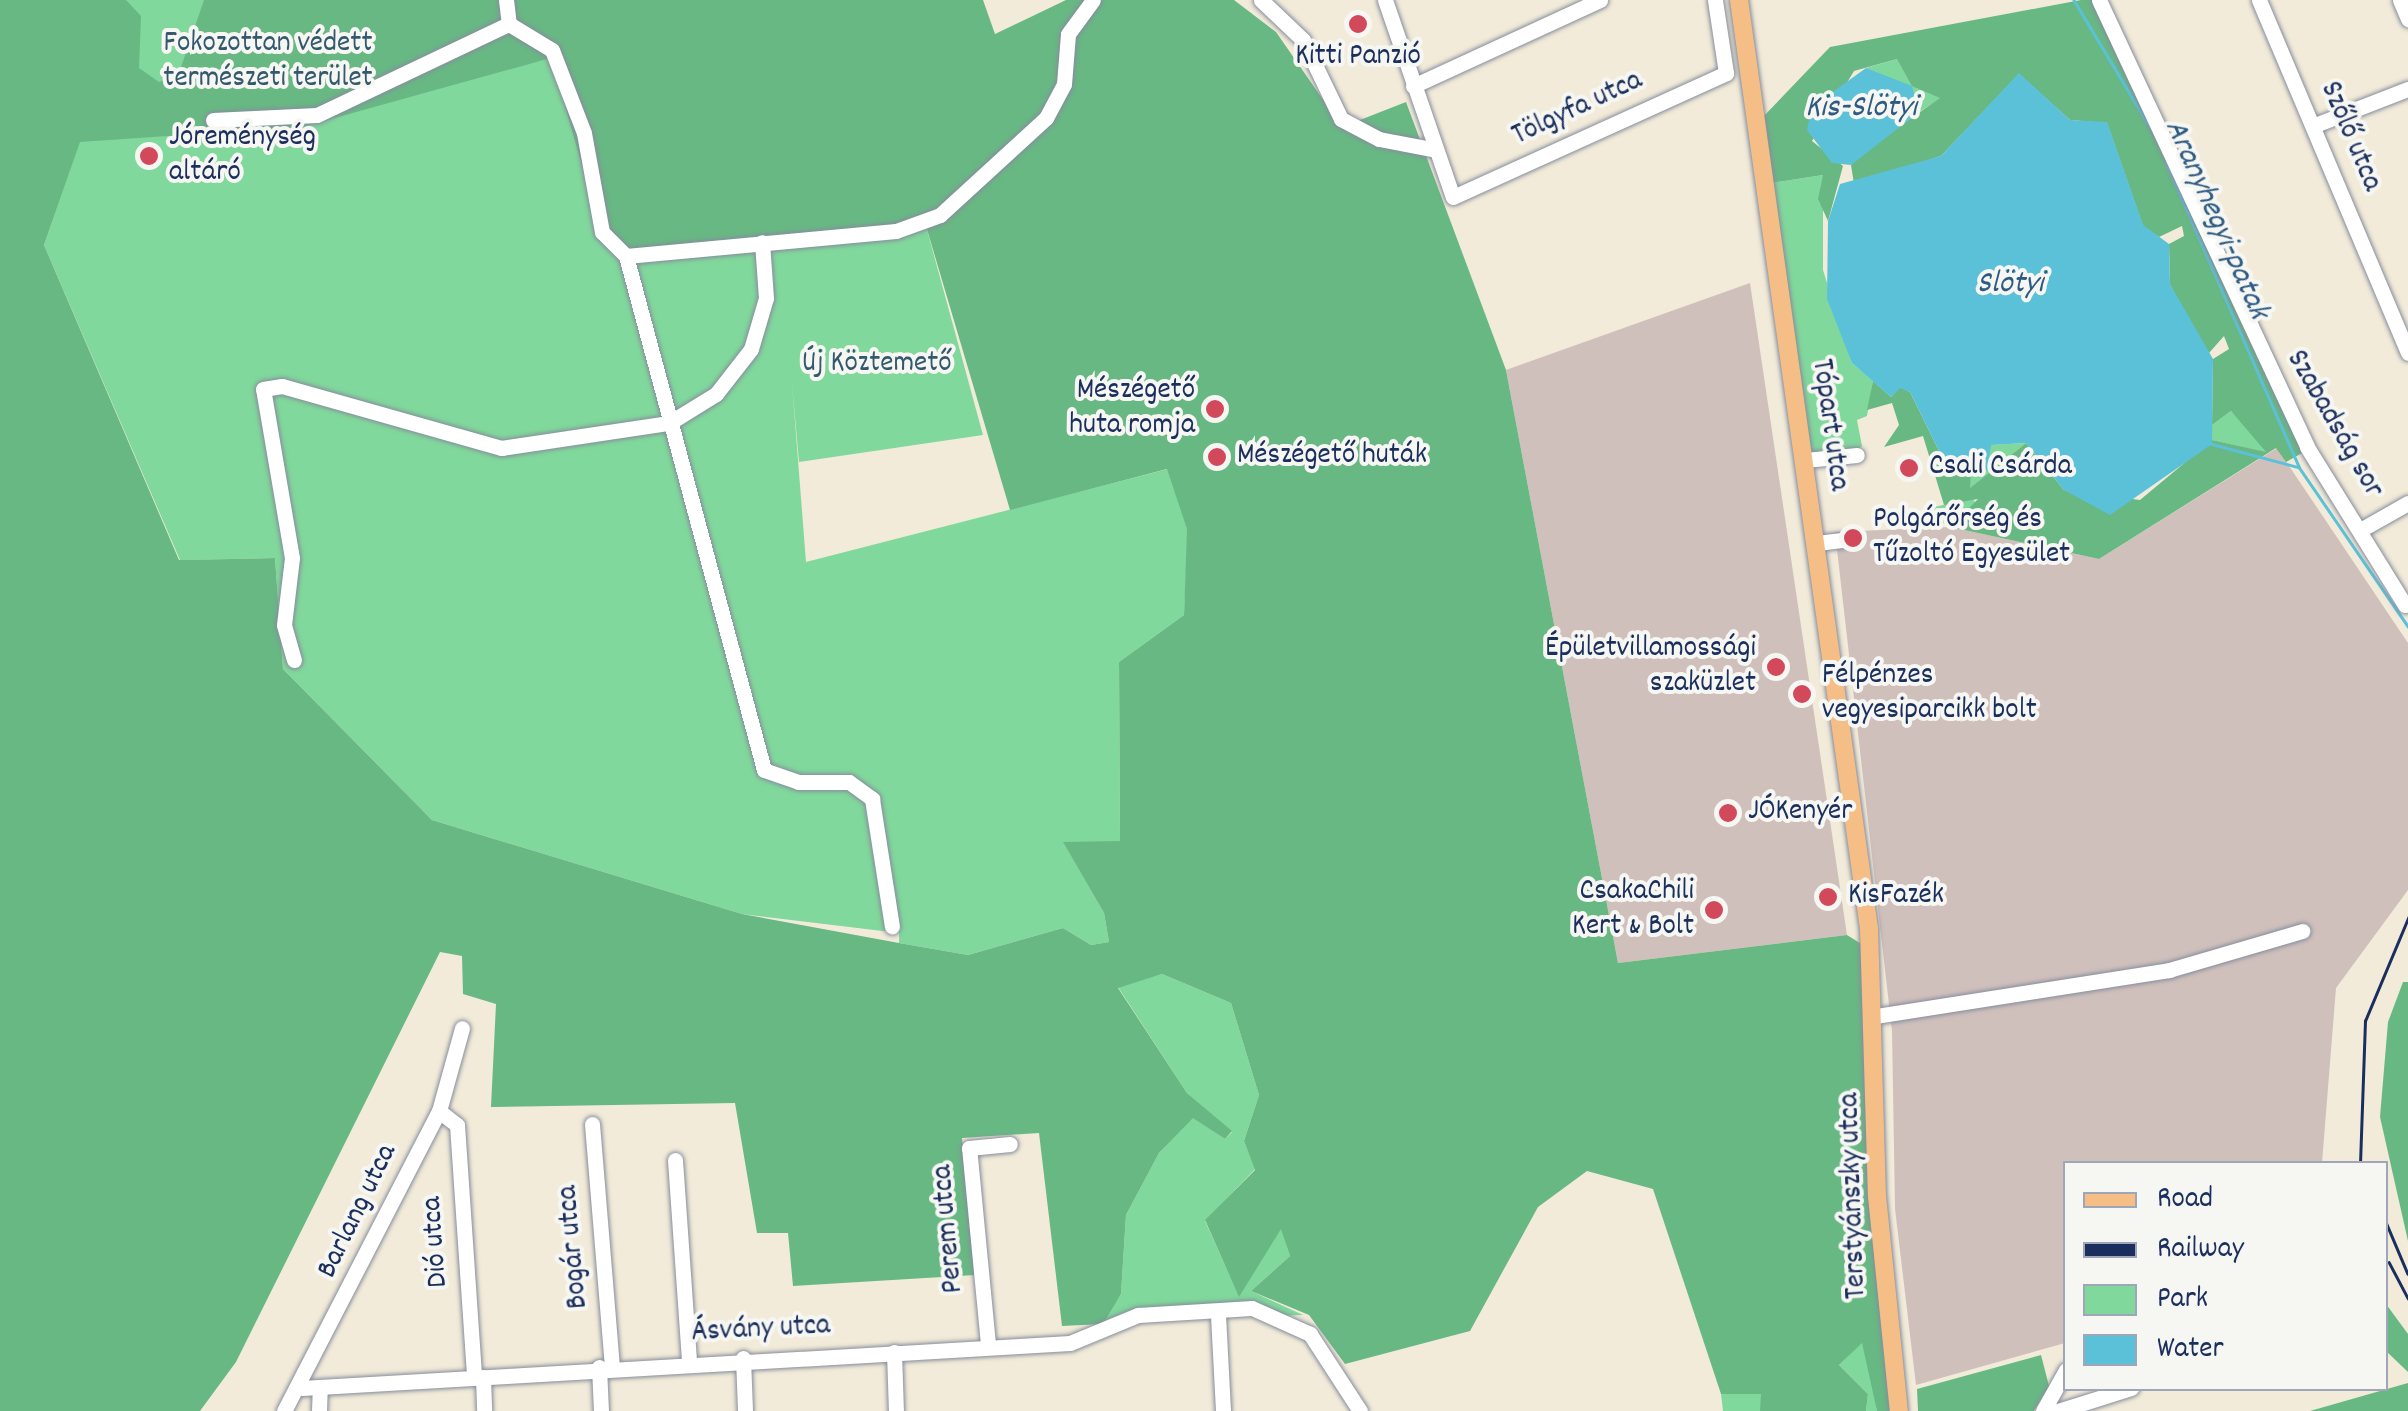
<!DOCTYPE html>
<meta charset="utf-8">
<style>
body{margin:0}
#map{position:relative;width:2408px;height:1411px;overflow:hidden;background:#f2ebd9;font-family:Dekko,sans-serif}
div>[style]{position:absolute}
[style*='--x']{left:calc(var(--x)*1px);top:calc(var(--y)*1px);width:calc(var(--w)*1px);rotate:calc(var(--a)*1deg)}
.industrial>*{inset:0;background:#d0c0bc}
.green>*{inset:0;background:#80d89c}
.forest>*{inset:0;background:#68b884}
.water>*{inset:0;background:#5bc1d9}
.stream>*{height:2.5px;margin:-1.25px;padding:0 1.25px;transform-origin:1.25px;border-radius:1.25px;background:#5bc1d9}
.roads{filter:drop-shadow(0 0 2px #868d9c) drop-shadow(0 0 2px #868d9c)}
.minor>*{height:15px;margin:-7.5px;padding:0 7.5px;transform-origin:7.5px;border-radius:7.5px;background:#fff}
.major>*{height:18px;margin:-9px;padding:0 9px;transform-origin:9px;border-radius:9px;background:#f6be87}
.rail>*{height:2.5px;margin:-1.25px;padding:0 1.25px;transform-origin:1.25px;border-radius:1.25px;background:#1b2f5e}
.dots>*{width:28px;height:28px;translate:-50% -50%;box-sizing:border-box;border:5px solid #f6f6f2;border-radius:50%}
span{translate:-50% -50%;white-space:nowrap;text-align:center;line-height:1.15;-webkit-text-stroke:8px #f6f6f2;paint-order:stroke}
.park-label{font-size:30px;color:#34596e}
.poi-label{font-size:30px;color:#1b2f5e}
.left{translate:0 -50%;text-align:left}
.right{translate:-100% -50%;text-align:right}
.street-label{font-size:30px;color:#1b2f5e}
.water-label{font-size:32px;color:#2e5b83;font-style:italic}
.legend{position:absolute;left:2063px;top:1161px;width:325px;height:230px;box-sizing:border-box;background:#f6f6f2;border:2px solid #9ea6b7;margin:0;padding:12px 18px;list-style:none;font-size:30px;color:#1b2f5e}
.legend li{display:flex;align-items:center;gap:20px;height:50px}
.legend b{width:50px;border:2px solid #9ea6b7}
</style>
<div id="map">
<div class="industrial">
<div style="clip-path:polygon(1750px 283px,1847px 935px,1618px 963px,1506px 370px)"></div>
<div style="clip-path:polygon(2277px 448px,2408px 643px,2408px 890px,2336px 988px,2322px 1163px,2066px 1164px,2065px 1343px,1916px 1385px,1895px 1209px,1892px 1031px,1835px 532px,1950px 527px,2099px 559px)"></div>
</div>
<div class="green">
<div style="clip-path:polygon(0 0,487px 0,484px 15px,454px 39px,281px 127px,551px 58px,603px 240px,637px 260px,926px 226px,983px 435px,799px 462px,792px 383px,806px 562px,1168px 469px,1188px 529px,1184px 615px,1119px 662px,1120px 842px,1064px 843px,1104px 913px,1109px 942px,1091px 945px,1063px 928px,968px 955px,899px 943px,899px 933px,742px 914px,432px 820px,283px 669px,275px 558px,180px 560px,44px 245px,74px 158px,2px 206px,62px 299px,162px 645px,194px 640px,228px 688px,196px 764px,70px 773px,0 751px,0 87px,150px 96px,166px 102px,160px 133px,265px 126px,150px 90px,0 80px)"></div>
<div style="clip-path:polygon(1897px 59px,1941px 98px,1919px 112px,1919px 97px,1866px 68px)"></div>
<div style="clip-path:polygon(1823px 175px,1823px 270px,1852px 363px,1873px 381px,1867px 416px,1857px 420px,1862px 446px,1844px 462px,1835px 445px,1811px 455px,1771px 183px)"></div>
<div style="clip-path:polygon(2231px 411px,2254px 435px,2268px 453px,2212px 440px,2212px 425px)"></div>
<div style="clip-path:polygon(2026px 443px,1969px 489px,1971px 476px,1987px 469px,1990px 445px)"></div>
<div style="clip-path:polygon(1972px 498px,1979px 507px,1950px 527px,1922px 510px)"></div>
<div style="clip-path:polygon(1162px 974px,1231px 1003px,1259px 1095px,1244px 1141px,1255px 1169px,1205px 1221px,1239px 1296px,1281px 1227px,1290px 1256px,1251px 1291px,1303px 1315px,1103px 1322px,1121px 1294px,1126px 1215px,1159px 1153px,1193px 1117px,1225px 1139px,1232px 1132px,1187px 1093px,1118px 987px)"></div>
<div style="clip-path:polygon(1862px 1342px,1873px 1383px,1877px 1411px,1866px 1411px,1868px 1394px,1839px 1365px)"></div>
<div style="clip-path:polygon(1721px 1394px,1761px 1394px,1766px 1399px,1760px 1411px,1723px 1411px)"></div>
</div>
<div class="forest">
<div style="clip-path:polygon(evenodd,0 0,126px 0,141px 16px,139px 68px,159px 82px,179px 73px,204px 0,983px 0,995px 34px,1066px 0,1234px 0,1276px 32px,1342px 127px,1406px 102px,1506px 370px,1618px 963px,1847px 935px,1863px 945px,1894px 1411px,1877px 1411px,1862px 1343px,1839px 1365px,1868px 1394px,1866px 1411px,1760px 1411px,1761px 1394px,1721px 1394px,1653px 1189px,1587px 1171px,1538px 1207px,1470px 1331px,1345px 1364px,1309px 1315px,1251px 1291px,1290px 1256px,1281px 1229px,1239px 1297px,1205px 1220px,1255px 1170px,1244px 1141px,1259px 1095px,1231px 1003px,1162px 974px,1118px 988px,1187px 1093px,1232px 1131px,1225px 1139px,1193px 1118px,1159px 1153px,1126px 1215px,1121px 1294px,1103px 1324px,1062px 1326px,1039px 1133px,962px 1138px,975px 1275px,793px 1286px,788px 1233px,757px 1233px,735px 1103px,491px 1107px,496px 1004px,463px 994px,462px 956px,440px 952px,236px 1362px,200px 1411px,0 1411px,0 0,551px 58px,603px 240px,638px 260px,926px 226px,1010px 510px,1167px 469px,1187px 529px,1184px 615px,1119px 662px,1120px 841px,1063px 842px,1104px 913px,1109px 942px,1091px 945px,1063px 928px,968px 955px,899px 943px,742px 914px,432px 820px,283px 669px,275px 558px,179px 560px,44px 245px,80px 142px,302px 127px,551px 58px)"></div>
<div style="clip-path:polygon(2081px 0,2094px 0,2304px 452px,2286px 462px,2276px 448px,2099px 559px,1950px 527px,1978px 499px,1944px 505px,1923px 436px,1884px 447px,1899px 425px,1892px 403px,1867px 410px,1873px 381px,1891px 397px,1900px 387px,1910px 392px,1945px 463px,1971px 476px,1970px 488px,2026px 443px,2064px 490px,2140px 500px,2212px 440px,2266px 452px,2231px 411px,2212px 425px,2213px 359px,2229px 349px,2224px 336px,2209px 353px,2187px 322px,2170px 284px,2169px 244px,2184px 236px,2182px 226px,2159px 237px,2143px 226px,2107px 123px,2070px 120px,2019px 74px,1941px 156px,1854px 184px,1851px 165px,1863px 152px,1940px 98px,1912px 86px,1897px 59px,1854px 71px,1812px 141px,1843px 166px,1828px 221px,1818px 199px,1823px 175px,1771px 183px,1763px 117px,1830px 47px)"></div>
<div style="clip-path:polygon(2403px 982px,2408px 982px,2408px 1241px,2380px 1117px,2388px 1022px)"></div>
<div style="clip-path:polygon(2386px 1304px,2408px 1334px,2408px 1372px,2386px 1351px)"></div>
<div style="clip-path:polygon(2041px 1355px,2049px 1386px,2034px 1411px,1918px 1411px,1917px 1389px)"></div>
<div style="clip-path:polygon(2408px 1383px,2408px 1411px,2310px 1411px)"></div>
</div>
<div class="water">
<div style="clip-path:polygon(1866px 68px,1912px 86px,1919px 112px,1851px 165px,1832px 163px,1807px 130px,1812px 107px)"></div>
<div style="clip-path:polygon(2019px 73px,2070px 120px,2107px 122px,2143px 225px,2169px 244px,2170px 284px,2213px 359px,2212px 444px,2110px 515px,2064px 490px,2026px 443px,1991px 445px,1987px 470px,1971px 476px,1945px 463px,1910px 392px,1900px 388px,1891px 397px,1852px 363px,1827px 299px,1828px 221px,1840px 184px,1941px 156px)"></div>
</div>
<div class="stream">
<div style="--x:2074;--y:0;--w:148;--a:59.1"></div>
<div style="--x:2166;--y:162;--w:333;--a:66.4"></div>
<div style="--x:2299;--y:467;--w:193;--a:55.6"></div>
<div style="--x:2212;--y:444;--w:89;--a:15"></div>
</div>
<div class="roads">
<div class="minor">
<div style="--x:506;--y:0;--w:24;--a:83"></div>
<div style="--x:1261;--y:0;--w:58;--a:43.6"></div>
<div style="--x:1303;--y:40;--w:88;--a:64.3"></div>
<div style="--x:1341;--y:119;--w:43;--a:27.8"></div>
<div style="--x:1379;--y:139;--w:54;--a:10.7"></div>
<div style="--x:1385;--y:0;--w:208;--a:71"></div>
<div style="--x:1453;--y:197;--w:300;--a:-24.4"></div>
<div style="--x:1726;--y:73;--w:74;--a:-98.6"></div>
<div style="--x:2099;--y:0;--w:493;--a:65"></div>
<div style="--x:2307;--y:447;--w:186;--a:58.2"></div>
<div style="--x:2259;--y:0;--w:383;--a:67.1"></div>
<div style="--x:2400;--y:0;--w:21;--a:67"></div>
<div style="--x:1413;--y:86;--w:206;--a:-24.7"></div>
<div style="--x:213;--y:120;--w:104;--a:-2.8"></div>
<div style="--x:317;--y:115;--w:212;--a:-25.4"></div>
<div style="--x:509;--y:24;--w:50;--a:31.2"></div>
<div style="--x:552;--y:50;--w:89;--a:68.9"></div>
<div style="--x:584;--y:133;--w:101;--a:79.7"></div>
<div style="--x:602;--y:232;--w:34;--a:45"></div>
<div style="--x:626;--y:256;--w:271;--a:-5.3"></div>
<div style="--x:896;--y:231;--w:47;--a:-20"></div>
<div style="--x:940;--y:215;--w:144;--a:-42.5"></div>
<div style="--x:1046;--y:118;--w:38;--a:-62"></div>
<div style="--x:1064;--y:84;--w:50;--a:-85.4"></div>
<div style="--x:1068;--y:34;--w:42;--a:-53.7"></div>
<div style="--x:2315;--y:125;--w:100;--a:-21.2"></div>
<div style="--x:626;--y:256;--w:532;--a:74.97"></div>
<div style="--x:764;--y:770;--w:36;--a:19"></div>
<div style="--x:798;--y:782;--w:51;--a:0"></div>
<div style="--x:849;--y:782;--w:29;--a:36"></div>
<div style="--x:872;--y:799;--w:129;--a:81.1"></div>
<div style="--x:1805;--y:460;--w:52;--a:-5.5"></div>
<div style="--x:2362;--y:529;--w:53;--a:-29.5"></div>
<div style="--x:1817;--y:543;--w:31;--a:-7"></div>
<div style="--x:294;--y:660;--w:36;--a:-106"></div>
<div style="--x:284;--y:625;--w:67;--a:-83.2"></div>
<div style="--x:292;--y:558;--w:171;--a:-99.7"></div>
<div style="--x:263;--y:389;--w:19;--a:-9"></div>
<div style="--x:282;--y:386;--w:228;--a:15.8"></div>
<div style="--x:501;--y:448;--w:170;--a:-8.5"></div>
<div style="--x:669;--y:423;--w:55;--a:-31.7"></div>
<div style="--x:716;--y:394;--w:57;--a:-52.1"></div>
<div style="--x:751;--y:349;--w:53;--a:-73.6"></div>
<div style="--x:766;--y:298;--w:56;--a:-94.1"></div>
<div style="--x:1876;--y:1016;--w:297;--a:-8.9"></div>
<div style="--x:2169;--y:970;--w:139;--a:-16.3"></div>
<div style="--x:439;--y:1111;--w:23;--a:38"></div>
<div style="--x:457;--y:1125;--w:253;--a:86.1"></div>
<div style="--x:592;--y:1124;--w:243;--a:85.3"></div>
<div style="--x:675;--y:1160;--w:202;--a:86"></div>
<div style="--x:1218;--y:1315;--w:96;--a:87"></div>
<div style="--x:988;--y:1344;--w:197;--a:-95.5"></div>
<div style="--x:969;--y:1148;--w:41;--a:-5.6"></div>
<div style="--x:894;--y:1352;--w:59;--a:88.1"></div>
<div style="--x:743;--y:1358;--w:53;--a:87.8"></div>
<div style="--x:599;--y:1367;--w:44;--a:87.4"></div>
<div style="--x:483;--y:1377;--w:34;--a:88"></div>
<div style="--x:302;--y:1388;--w:769;--a:-3.35"></div>
<div style="--x:1070;--y:1343;--w:74;--a:-22.4"></div>
<div style="--x:1138;--y:1315;--w:114;--a:-3.5"></div>
<div style="--x:1252;--y:1308;--w:64;--a:24.1"></div>
<div style="--x:1310;--y:1334;--w:92;--a:57"></div>
<div style="--x:284;--y:1411;--w:338;--a:-62.7"></div>
<div style="--x:439;--y:1111;--w:86;--a:-74.5"></div>
<div style="--x:319;--y:1411;--w:24;--a:-88"></div>
<div style="--x:2043;--y:1411;--w:47;--a:-60.7"></div>
<div style="--x:2058;--y:1411;--w:77;--a:-17.5"></div>
</div>
<div class="major">
<div style="--x:1739;--y:0;--w:937;--a:82.03"></div>
<div style="--x:1869;--y:928;--w:268;--a:88.3"></div>
<div style="--x:1877;--y:1196;--w:216;--a:84.2"></div>
</div>
</div>
<div class="rail">
<div style="--x:2360;--y:1164;--w:143;--a:-88"></div>
<div style="--x:2365;--y:1021;--w:112;--a:-67.3"></div>
<div style="--x:2386;--y:1222;--w:56;--a:67.1"></div>
<div style="--x:2389;--y:1262;--w:41;--a:62.2"></div>
</div>
<div class="dots">
<div style="left:1358px;top:24px;background:#d1495b"></div>
<div style="left:149px;top:156px;background:#d1495b"></div>
<div style="left:1215px;top:409px;background:#d1495b"></div>
<div style="left:1217px;top:457px;background:#d1495b"></div>
<div style="left:1909px;top:468px;background:#d1495b"></div>
<div style="left:1853px;top:538px;background:#d1495b"></div>
<div style="left:1776px;top:667px;background:#d1495b"></div>
<div style="left:1802px;top:694px;background:#d1495b"></div>
<div style="left:1728px;top:813px;background:#d1495b"></div>
<div style="left:1828px;top:897px;background:#d1495b"></div>
<div style="left:1714px;top:910px;background:#d1495b"></div>
</div>
<div class="park-label">
<span style="left:268px;top:62px">Fokozottan védett<br>természeti terület</span>
<span style="left:877px;top:365px">Új Köztemető</span>
</div>
<div class="poi-label">
<span style="left:1358px;top:58px">Kitti Panzió</span>
<span class="left" style="left:169px;top:156px">Jóreménység<br>altáró</span>
<span class="right" style="left:1195px;top:409px">Mészégető<br>huta romja</span>
<span class="left" style="left:1237px;top:457px">Mészégető huták</span>
<span class="left" style="left:1929px;top:468px">Csali Csárda</span>
<span class="left" style="left:1873px;top:538px">Polgárőrség és<br>Tűzoltó Egyesület</span>
<span class="right" style="left:1756px;top:667px">Épületvillamossági<br>szaküzlet</span>
<span class="left" style="left:1822px;top:694px">Félpénzes<br>vegyesiparcikk bolt</span>
<span class="left" style="left:1748px;top:813px">JÓKenyér</span>
<span class="right" style="left:1694px;top:910px">CsakaChili<br>Kert &amp; Bolt</span>
<span class="left" style="left:1848px;top:897px">KisFazék</span>
</div>
<div class="street-label">
<span style="left:1578px;top:110px;rotate:-25deg">Tölgyfa utca</span>
<span style="left:2349px;top:137px;rotate:67deg">Szőlő utca</span>
<span style="left:1828px;top:425px;rotate:82deg">Tópart utca</span>
<span style="left:2333px;top:425px;rotate:60deg">Szabadság sor</span>
<span style="left:1855px;top:1196px;rotate:-92deg">Terstyánszky utca</span>
<span style="left:359px;top:1212px;rotate:-64deg">Barlang utca</span>
<span style="left:950px;top:1229px;rotate:-95deg">Perem utca</span>
<span style="left:437px;top:1242px;rotate:-94deg">Dió utca</span>
<span style="left:575px;top:1247px;rotate:-95deg">Bogár utca</span>
<span style="left:761px;top:1331px;rotate:-3deg">Ásvány utca</span>
</div>
<div class="water-label">
<span style="left:1861px;top:109px">Kis-Slötyi</span>
<span style="left:2215px;top:220px;rotate:66deg">Aranyhegyi-patak</span>
<span style="left:2010px;top:285px">Slötyi</span>
</div>
<ul class="legend">
<li><b style="height:12px;background:#f6be87"></b>Road</li>
<li><b style="height:12px;background:#1b2f5e"></b>Railway</li>
<li><b style="height:28px;background:#80d89c"></b>Park</li>
<li><b style="height:28px;background:#5bc1d9"></b>Water</li>
</ul>
</div>
